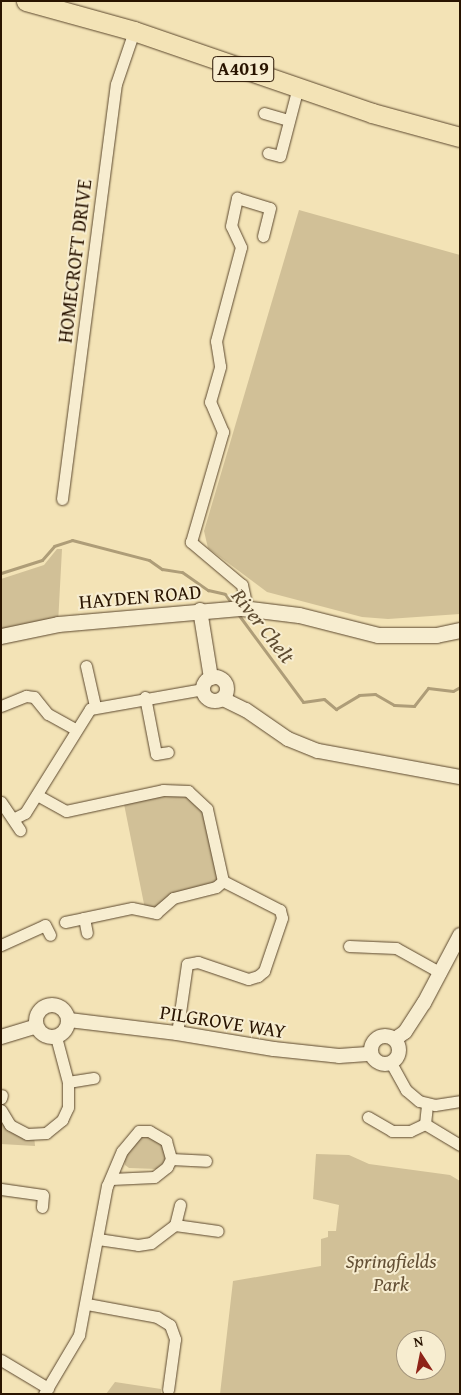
<!DOCTYPE html>
<style>
body{margin:0}
#map{position:relative;width:461px;height:1395px;overflow:hidden;background:#f3e3b6;font-family:"Gentium Book Plus",serif}
div>[style]{position:absolute}
[style*='--x']{left:calc(var(--x)*1px);top:calc(var(--y)*1px);width:calc(var(--w)*1px);rotate:calc(var(--a)*1deg)}
.green>*{inset:0;background:#d1c097}
.stream>*{height:3px;margin:-1.5px;padding:0 1.5px;transform-origin:1.5px;border-radius:1.5px;background:#ae9d78}
.roads{filter:drop-shadow(0 0 1px #5c482e) drop-shadow(0 0 1px #5c482e)}
.minor>*{height:11px;margin:-5.5px;padding:0 5.5px;transform-origin:5.5px;border-radius:5.5px;background:#f7edd0}
.tertiary>*{height:14px;margin:-7px;padding:0 7px;transform-origin:7px;border-radius:7px;background:#f7edd0}
.tertiary>.ring{margin:-7px;padding:0;box-sizing:content-box;background:none;border:14px solid #f7edd0;border-radius:50%}
.secondary>*{height:15px;margin:-7.5px;padding:0 7.5px;transform-origin:7.5px;border-radius:7.5px;background:#f7edd0}
.trunk>*{height:19px;margin:-9.5px;padding:0 9.5px;transform-origin:9.5px;border-radius:9.5px;background:#f3e3b6}
span{translate:-50% -50%;white-space:nowrap;text-align:center;line-height:1.15;-webkit-text-stroke:4px #f7edd0;paint-order:stroke}
.shield-label span{padding:1px 4px;background:#f7edd0;border:1px solid;border-radius:4px;-webkit-text-stroke-width:0}
.shield-label{font-size:19px;color:#291400;font-weight:700}
.street-label{font-size:20px;color:#291400}
.park-label{font-size:20px;color:#645035;font-style:italic}
.water-label{font-size:21px;color:#5e4b30;font-style:italic}
.frame{position:absolute;inset:0;border:2px solid #291400;pointer-events:none}
.north{position:absolute;left:396px;top:1330px;width:50px;height:50px;box-sizing:border-box;background:#f7edd0;border:1px solid #a5967d;border-radius:50%;rotate:349deg;font-size:14px;font-weight:700;line-height:20px;text-align:center;color:#291400}
.north::after{content:'';display:block;margin:auto;width:18px;height:22px;background:#8f2418;clip-path:polygon(50% 0,100% 100%,50% 72%,0 100%)}
</style>
<div id="map">
<div class="green">
<div style="clip-path:polygon(299px 210px,460px 255px,460px 614px,388px 619px,362px 617px,267px 592px,208px 548px,204px 531px)"></div>
<div style="clip-path:polygon(57px 549px,62px 549px,58px 624px,1px 636px,1px 579px,44px 565px)"></div>
<div style="clip-path:polygon(163px 790px,199px 798px,223px 881px,165px 907px,145px 909px,123px 799px)"></div>
<div style="clip-path:polygon(1px 1116px,34px 1135px,35px 1146px,1px 1144px)"></div>
<div style="clip-path:polygon(143px 1136px,163px 1142px,166px 1160px,157px 1169px,129px 1168px,125px 1165px,124px 1159px,137px 1139px)"></div>
<div style="clip-path:polygon(evenodd,316px 1154px,349px 1155px,369px 1164px,450px 1175px,460px 1181px,460px 1394px,220px 1394px,233px 1281px,321px 1266px,321px 1239px,328px 1237px,328px 1231px,336px 1231px,339px 1205px,313px 1199px,316px 1154px,406px 1340px,436px 1340px,436px 1370px,406px 1370px,406px 1340px)"></div>
<div style="clip-path:polygon(115px 1382px,161px 1389px,161px 1394px,106px 1394px)"></div>
</div>
<div class="stream">
<div style="--x:1;--y:573;--w:43;--a:-17.6"></div>
<div style="--x:42;--y:560;--w:18;--a:-49"></div>
<div style="--x:54;--y:546;--w:19;--a:-18"></div>
<div style="--x:72;--y:540;--w:80;--a:14.6"></div>
<div style="--x:149;--y:560;--w:16;--a:35"></div>
<div style="--x:162;--y:569;--w:20;--a:9"></div>
<div style="--x:182;--y:572;--w:32;--a:35"></div>
<div style="--x:208;--y:590;--w:17;--a:13"></div>
<div style="--x:225;--y:594;--w:12;--a:55"></div>
<div style="--x:238;--y:614;--w:109;--a:53.5"></div>
<div style="--x:303;--y:702;--w:21;--a:-8"></div>
<div style="--x:324;--y:699;--w:16;--a:40"></div>
<div style="--x:336;--y:709;--w:27;--a:-31"></div>
<div style="--x:359;--y:695;--w:16;--a:-4"></div>
<div style="--x:375;--y:694;--w:22;--a:30"></div>
<div style="--x:394;--y:705;--w:20;--a:3"></div>
<div style="--x:414;--y:706;--w:23;--a:-52"></div>
<div style="--x:428;--y:688;--w:25;--a:7"></div>
<div style="--x:453;--y:691;--w:8;--a:-30"></div>
</div>
<div class="roads">
<div class="minor">
<div style="--x:264;--y:113;--w:26;--a:16"></div>
<div style="--x:268;--y:153;--w:12;--a:14"></div>
<div style="--x:280;--y:156;--w:71;--a:-75.4"></div>
<div style="--x:62;--y:499;--w:418;--a:-82.6"></div>
<div style="--x:116;--y:84;--w:56;--a:-71.2"></div>
<div style="--x:247;--y:608;--w:24;--a:-102"></div>
<div style="--x:242;--y:585;--w:67;--a:-139.9"></div>
<div style="--x:191;--y:542;--w:115;--a:-73.8"></div>
<div style="--x:223;--y:432;--w:33;--a:-113"></div>
<div style="--x:210;--y:402;--w:37;--a:-74"></div>
<div style="--x:220;--y:366;--w:25;--a:-99"></div>
<div style="--x:216;--y:341;--w:97;--a:-75.1"></div>
<div style="--x:241;--y:247;--w:23;--a:-115"></div>
<div style="--x:231;--y:226;--w:29;--a:-78"></div>
<div style="--x:237;--y:198;--w:34;--a:17"></div>
<div style="--x:270;--y:208;--w:29;--a:104"></div>
<div style="--x:86;--y:666;--w:41;--a:77.3"></div>
<div style="--x:145;--y:697;--w:58;--a:79.1"></div>
<div style="--x:156;--y:754;--w:12;--a:-9"></div>
<div style="--x:1;--y:706;--w:27;--a:-22"></div>
<div style="--x:26;--y:696;--w:8;--a:7"></div>
<div style="--x:34;--y:697;--w:22;--a:51"></div>
<div style="--x:48;--y:714;--w:31;--a:29"></div>
<div style="--x:37;--y:795;--w:33;--a:29"></div>
<div style="--x:66;--y:811;--w:99;--a:-12.2"></div>
<div style="--x:163;--y:790;--w:25;--a:2"></div>
<div style="--x:188;--y:791;--w:26;--a:43"></div>
<div style="--x:207;--y:809;--w:74;--a:77.5"></div>
<div style="--x:1;--y:802;--w:34;--a:56"></div>
<div style="--x:13;--y:819;--w:13;--a:-27"></div>
<div style="--x:25;--y:813;--w:123;--a:-58"></div>
<div style="--x:90;--y:709;--w:115;--a:-10"></div>
<div style="--x:84;--y:918;--w:49;--a:-11.8"></div>
<div style="--x:132;--y:908;--w:25;--a:12"></div>
<div style="--x:156;--y:913;--w:23;--a:-41"></div>
<div style="--x:173;--y:898;--w:44;--a:-14.3"></div>
<div style="--x:216;--y:887;--w:9;--a:-41"></div>
<div style="--x:223;--y:881;--w:64;--a:27"></div>
<div style="--x:280;--y:910;--w:8;--a:76"></div>
<div style="--x:282;--y:918;--w:56;--a:108.8"></div>
<div style="--x:264;--y:971;--w:8;--a:140"></div>
<div style="--x:258;--y:976;--w:10;--a:163"></div>
<div style="--x:248;--y:979;--w:53;--a:-161.2"></div>
<div style="--x:198;--y:962;--w:11;--a:170"></div>
<div style="--x:187;--y:964;--w:70;--a:98.2"></div>
<div style="--x:65;--y:922;--w:19;--a:-12"></div>
<div style="--x:84;--y:918;--w:15;--a:79"></div>
<div style="--x:1;--y:945;--w:48;--a:-24.4"></div>
<div style="--x:45;--y:925;--w:11;--a:63"></div>
<div style="--x:349;--y:946;--w:47;--a:2.4"></div>
<div style="--x:396;--y:948;--w:51;--a:29.1"></div>
<div style="--x:391;--y:1063;--w:31;--a:61"></div>
<div style="--x:406;--y:1090;--w:17;--a:40"></div>
<div style="--x:419;--y:1101;--w:16;--a:14"></div>
<div style="--x:435;--y:1105;--w:25;--a:-9"></div>
<div style="--x:68;--y:1082;--w:26;--a:-9"></div>
<div style="--x:1;--y:1098;--w:3;--a:-72"></div>
<div style="--x:1;--y:1110;--w:17;--a:59"></div>
<div style="--x:10;--y:1125;--w:19;--a:28"></div>
<div style="--x:27;--y:1134;--w:19;--a:-3"></div>
<div style="--x:46;--y:1133;--w:21;--a:-39"></div>
<div style="--x:62;--y:1120;--w:14;--a:-65"></div>
<div style="--x:68;--y:1107;--w:25;--a:-90"></div>
<div style="--x:68;--y:1082;--w:47;--a:-104.9"></div>
<div style="--x:368;--y:1117;--w:28;--a:30"></div>
<div style="--x:392;--y:1131;--w:18;--a:0"></div>
<div style="--x:410;--y:1131;--w:17;--a:-25"></div>
<div style="--x:425;--y:1124;--w:20;--a:-84"></div>
<div style="--x:425;--y:1124;--w:41;--a:31"></div>
<div style="--x:171;--y:1159;--w:35;--a:3"></div>
<div style="--x:1;--y:1189;--w:42;--a:8.1"></div>
<div style="--x:43;--y:1195;--w:12;--a:95"></div>
<div style="--x:175;--y:1225;--w:43;--a:7.9"></div>
<div style="--x:98;--y:1239;--w:40;--a:8.5"></div>
<div style="--x:138;--y:1245;--w:13;--a:-9"></div>
<div style="--x:151;--y:1243;--w:30;--a:-37"></div>
<div style="--x:175;--y:1225;--w:21;--a:-76"></div>
<div style="--x:87;--y:1304;--w:71;--a:10.5"></div>
<div style="--x:157;--y:1317;--w:15;--a:32"></div>
<div style="--x:170;--y:1325;--w:15;--a:70"></div>
<div style="--x:175;--y:1339;--w:51;--a:97.8"></div>
<div style="--x:1;--y:1360;--w:55;--a:30.8"></div>
<div style="--x:44;--y:1394;--w:69;--a:-59.3"></div>
<div style="--x:79;--y:1335;--w:152;--a:-79.4"></div>
<div style="--x:107;--y:1186;--w:38;--a:-67"></div>
<div style="--x:122;--y:1151;--w:26;--a:-50"></div>
<div style="--x:139;--y:1131;--w:10;--a:0"></div>
<div style="--x:149;--y:1131;--w:20;--a:30"></div>
<div style="--x:166;--y:1141;--w:19;--a:74"></div>
<div style="--x:171;--y:1159;--w:9;--a:117"></div>
<div style="--x:167;--y:1167;--w:16;--a:142"></div>
<div style="--x:154;--y:1177;--w:43;--a:177.3"></div>
</div>
<div class="tertiary">
<div style="--x:200;--y:610;--w:69;--a:80.8"></div>
<div class="ring" style="left:203px;top:677px;width:10px;height:10px"></div>
<div style="--x:223;--y:699;--w:25;--a:26"></div>
<div style="--x:246;--y:710;--w:51;--a:34.6"></div>
<div style="--x:288;--y:739;--w:32;--a:22"></div>
<div style="--x:318;--y:751;--w:144;--a:10.4"></div>
<div class="ring" style="left:36px;top:1005px;width:18px;height:18px"></div>
<div style="--x:69;--y:1020;--w:109;--a:6.9"></div>
<div style="--x:177;--y:1033;--w:98;--a:9.4"></div>
<div style="--x:274;--y:1049;--w:65;--a:6.1"></div>
<div style="--x:339;--y:1056;--w:32;--a:-4"></div>
<div class="ring" style="left:371px;top:1036px;width:14px;height:14px"></div>
<div style="--x:1;--y:1037;--w:37;--a:-17"></div>
<div style="--x:395;--y:1039;--w:12;--a:-35"></div>
<div style="--x:405;--y:1032;--w:35;--a:-57"></div>
<div style="--x:424;--y:1003;--w:77;--a:-62.1"></div>
</div>
<div class="secondary">
<div style="--x:1;--y:636;--w:58;--a:-11.9"></div>
<div style="--x:58;--y:624;--w:185;--a:-5"></div>
<div style="--x:242;--y:608;--w:57;--a:7"></div>
<div style="--x:299;--y:615;--w:81;--a:14.2"></div>
<div style="--x:378;--y:635;--w:58;--a:0"></div>
<div style="--x:436;--y:635;--w:25;--a:-12"></div>
</div>
<div class="trunk">
<div style="--x:26;--y:1;--w:112;--a:15.5"></div>
<div style="--x:134;--y:31;--w:252;--a:19"></div>
<div style="--x:372;--y:113;--w:91;--a:15.3"></div>
</div>
</div>
<div class="shield-label">
<span style="left:243px;top:69px">A4019</span>
</div>
<div class="street-label">
<span style="left:74px;top:261px;rotate:-83deg">HOMECROFT DRIVE</span>
<span style="left:140px;top:596px;rotate:-5deg">HAYDEN ROAD</span>
<span style="left:223px;top:1021px;rotate:9deg">PILGROVE WAY</span>
</div>
<div class="park-label">
<span style="left:391px;top:1272px">Springfields<br>Park</span>
</div>
<div class="water-label">
<span style="left:263px;top:626px;rotate:52deg">River Chelt</span>
</div>
<div class="frame"></div>
<div class="north">N</div>
</div>
